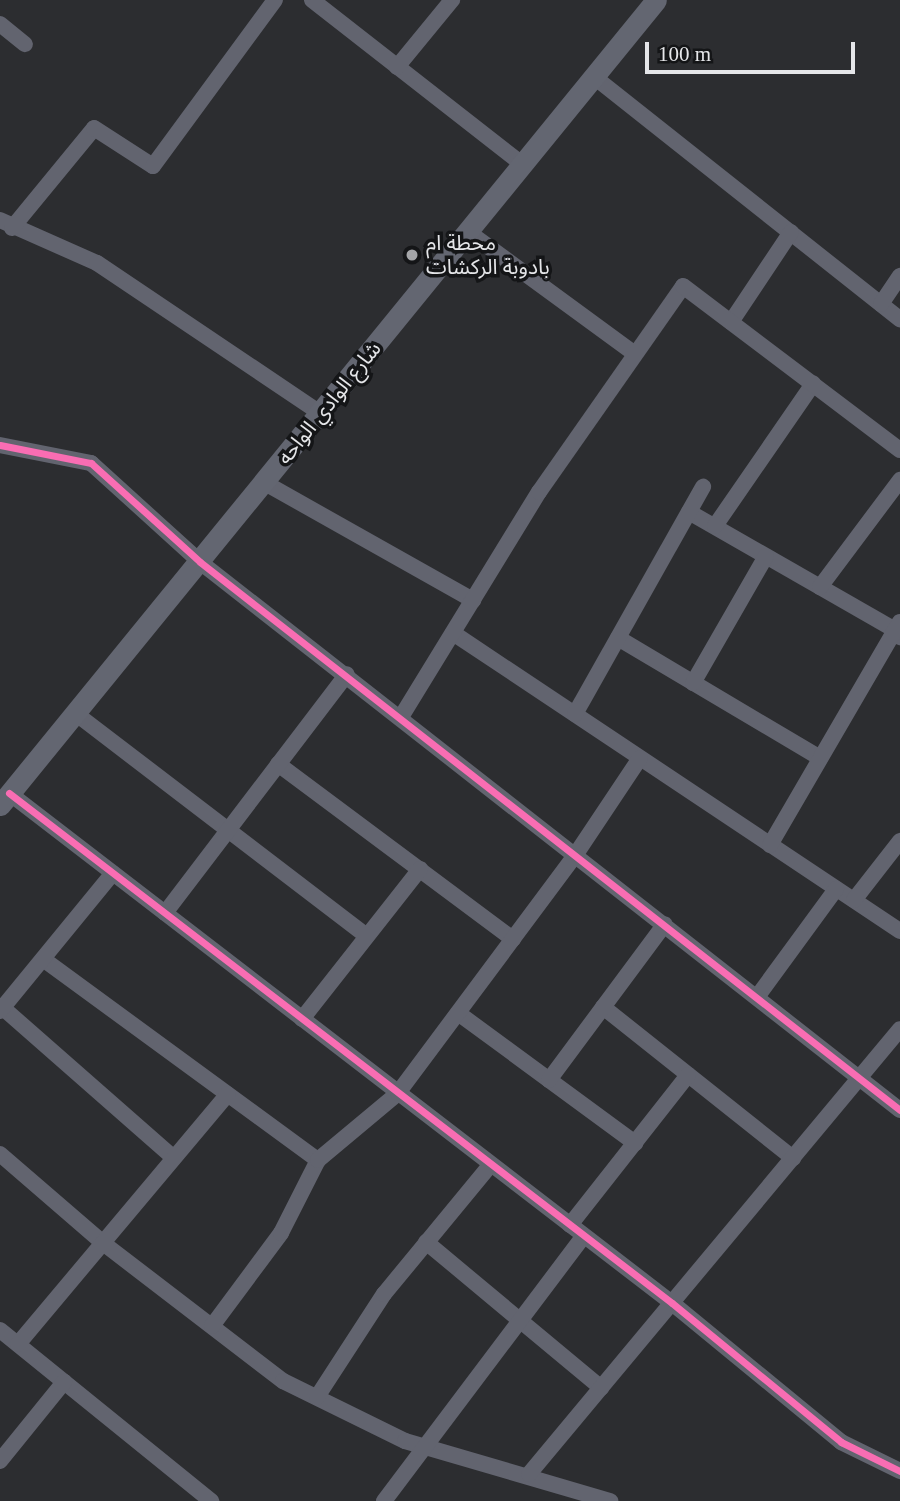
<!DOCTYPE html>
<meta charset="utf-8">
<style>
body{margin:0}
#map{position:relative;width:900px;height:1501px;overflow:hidden;background:#2c2d30;font-family:"Times New Roman","Noto Sans Arabic",serif}
div>[style]{position:absolute}
[style*='--x']{left:calc(var(--x)*1px);top:calc(var(--y)*1px);width:calc(var(--w)*1px);rotate:calc(var(--a)*1deg)}
.street>*{height:16px;margin:-8px;padding:0 8px;transform-origin:8px;border-radius:8px;background:#62646f}
.secondary>*{height:21px;margin:-10.5px;padding:0 10.5px;transform-origin:10.5px;border-radius:10.5px;background:#636671}
.cycleway>*{height:7px;margin:-3.5px;padding:0 3.5px;transform-origin:3.5px;border-radius:3.5px;background:#f96db3}
.dots>*{width:19px;height:19px;translate:-50% -50%;box-sizing:border-box;border:4px solid #141517;border-radius:50%}
span{translate:-50% -50%;white-space:nowrap;text-align:center;line-height:1.15;-webkit-text-stroke:7px #141517;paint-order:stroke}
.poi-label{font-size:21px;color:#e5e6e9}
.left{translate:0 -50%;text-align:left}
.street-label{font-size:21px;color:#e5e6e9}
.scale{position:absolute;left:645px;top:42px;width:210px;height:32px;box-sizing:border-box;border:4px solid #e5e6e9;border-top:0;padding-left:9px;font-size:21px;line-height:24px;white-space:nowrap;color:#e5e6e9;-webkit-text-stroke:5px #141517;paint-order:stroke}
</style>
<div id="map">
<div class="street">
<div style="--x:312;--y:0;--w:265;--a:38"></div>
<div style="--x:0;--y:24;--w:32;--a:39"></div>
<div style="--x:397;--y:67;--w:87;--a:-50.6"></div>
<div style="--x:593;--y:76;--w:392;--a:38.4"></div>
<div style="--x:0;--y:220;--w:106;--a:23.9"></div>
<div style="--x:97;--y:263;--w:269;--a:33.9"></div>
<div style="--x:12;--y:228;--w:129;--a:-50.6"></div>
<div style="--x:94;--y:128;--w:70;--a:32.8"></div>
<div style="--x:153;--y:166;--w:206;--a:-53.7"></div>
<div style="--x:467;--y:231;--w:208;--a:36.2"></div>
<div style="--x:881;--y:304;--w:34;--a:-56"></div>
<div style="--x:731;--y:322;--w:108;--a:-56.3"></div>
<div style="--x:0;--y:445;--w:93;--a:11.2"></div>
<div style="--x:91;--y:463;--w:147;--a:42.2"></div>
<div style="--x:200;--y:562;--w:889;--a:38.06"></div>
<div style="--x:265;--y:483;--w:239;--a:29.4"></div>
<div style="--x:689;--y:512;--w:237;--a:29.8"></div>
<div style="--x:895;--y:630;--w:9;--a:54"></div>
<div style="--x:715;--y:526;--w:173;--a:-55.4"></div>
<div style="--x:820;--y:587;--w:134;--a:-53.2"></div>
<div style="--x:453;--y:633;--w:537;--a:33.69"></div>
<div style="--x:618;--y:638;--w:235;--a:30.7"></div>
<div style="--x:693;--y:683;--w:146;--a:-60.1"></div>
<div style="--x:75;--y:713;--w:367;--a:37.4"></div>
<div style="--x:575;--y:714;--w:261;--a:-60.6"></div>
<div style="--x:401;--y:717;--w:264;--a:-58.5"></div>
<div style="--x:539;--y:492;--w:251;--a:-55"></div>
<div style="--x:683;--y:286;--w:272;--a:37.1"></div>
<div style="--x:278;--y:764;--w:293;--a:36.7"></div>
<div style="--x:9;--y:793;--w:836;--a:37.57"></div>
<div style="--x:672;--y:1303;--w:219;--a:39.4"></div>
<div style="--x:841;--y:1442;--w:66;--a:26.2"></div>
<div style="--x:770;--y:845;--w:258;--a:-59.8"></div>
<div style="--x:854;--y:900;--w:75;--a:-52.1"></div>
<div style="--x:165;--y:913;--w:300;--a:-52.7"></div>
<div style="--x:43;--y:959;--w:341;--a:36.2"></div>
<div style="--x:757;--y:997;--w:134;--a:-53.8"></div>
<div style="--x:603;--y:1007;--w:243;--a:38.5"></div>
<div style="--x:3;--y:1008;--w:227;--a:41.3"></div>
<div style="--x:0;--y:1011;--w:178;--a:-50.7"></div>
<div style="--x:458;--y:1013;--w:220;--a:36.3"></div>
<div style="--x:302;--y:1019;--w:191;--a:-51.8"></div>
<div style="--x:549;--y:1080;--w:194;--a:-53.4"></div>
<div style="--x:0;--y:1154;--w:136;--a:40.8"></div>
<div style="--x:103;--y:1243;--w:227;--a:37.5"></div>
<div style="--x:283;--y:1381;--w:136;--a:26.2"></div>
<div style="--x:405;--y:1441;--w:214;--a:16.3"></div>
<div style="--x:570;--y:1225;--w:191;--a:-51.8"></div>
<div style="--x:426;--y:1242;--w:228;--a:39.8"></div>
<div style="--x:212;--y:1326;--w:116;--a:-53.4"></div>
<div style="--x:281;--y:1233;--w:82;--a:-63.1"></div>
<div style="--x:318;--y:1160;--w:104;--a:-39.9"></div>
<div style="--x:398;--y:1093;--w:298;--a:-53.3"></div>
<div style="--x:576;--y:854;--w:115;--a:-56.3"></div>
<div style="--x:0;--y:1330;--w:272;--a:39"></div>
<div style="--x:18;--y:1344;--w:326;--a:-50"></div>
<div style="--x:317;--y:1397;--w:123;--a:-57"></div>
<div style="--x:384;--y:1294;--w:168;--a:-50.5"></div>
<div style="--x:0;--y:1461;--w:102;--a:-51"></div>
<div style="--x:529;--y:1474;--w:579;--a:-50.18"></div>
<div style="--x:384;--y:1501;--w:332;--a:-53"></div>
</div>
<div class="secondary">
<div style="--x:0;--y:805;--w:1038;--a:-50.82"></div>
</div>
<div class="cycleway">
<div style="--x:0;--y:445;--w:93;--a:11.2"></div>
<div style="--x:91;--y:463;--w:147;--a:42.2"></div>
<div style="--x:200;--y:562;--w:889;--a:38.06"></div>
<div style="--x:9;--y:793;--w:836;--a:37.57"></div>
<div style="--x:672;--y:1303;--w:219;--a:39.4"></div>
<div style="--x:841;--y:1442;--w:66;--a:26.2"></div>
</div>
<div class="dots">
<div style="left:412px;top:255px;background:#a4a5a8"></div>
</div>
<div class="poi-label">
<span class="left" style="left:426px;top:255px">محطة ام<br>بادوبة الركشات</span>
</div>
<div class="street-label">
<span style="left:329px;top:403px;rotate:-51deg">شارع الوادي الواحه</span>
</div>
<div class="scale">100 m</div>
</div>
